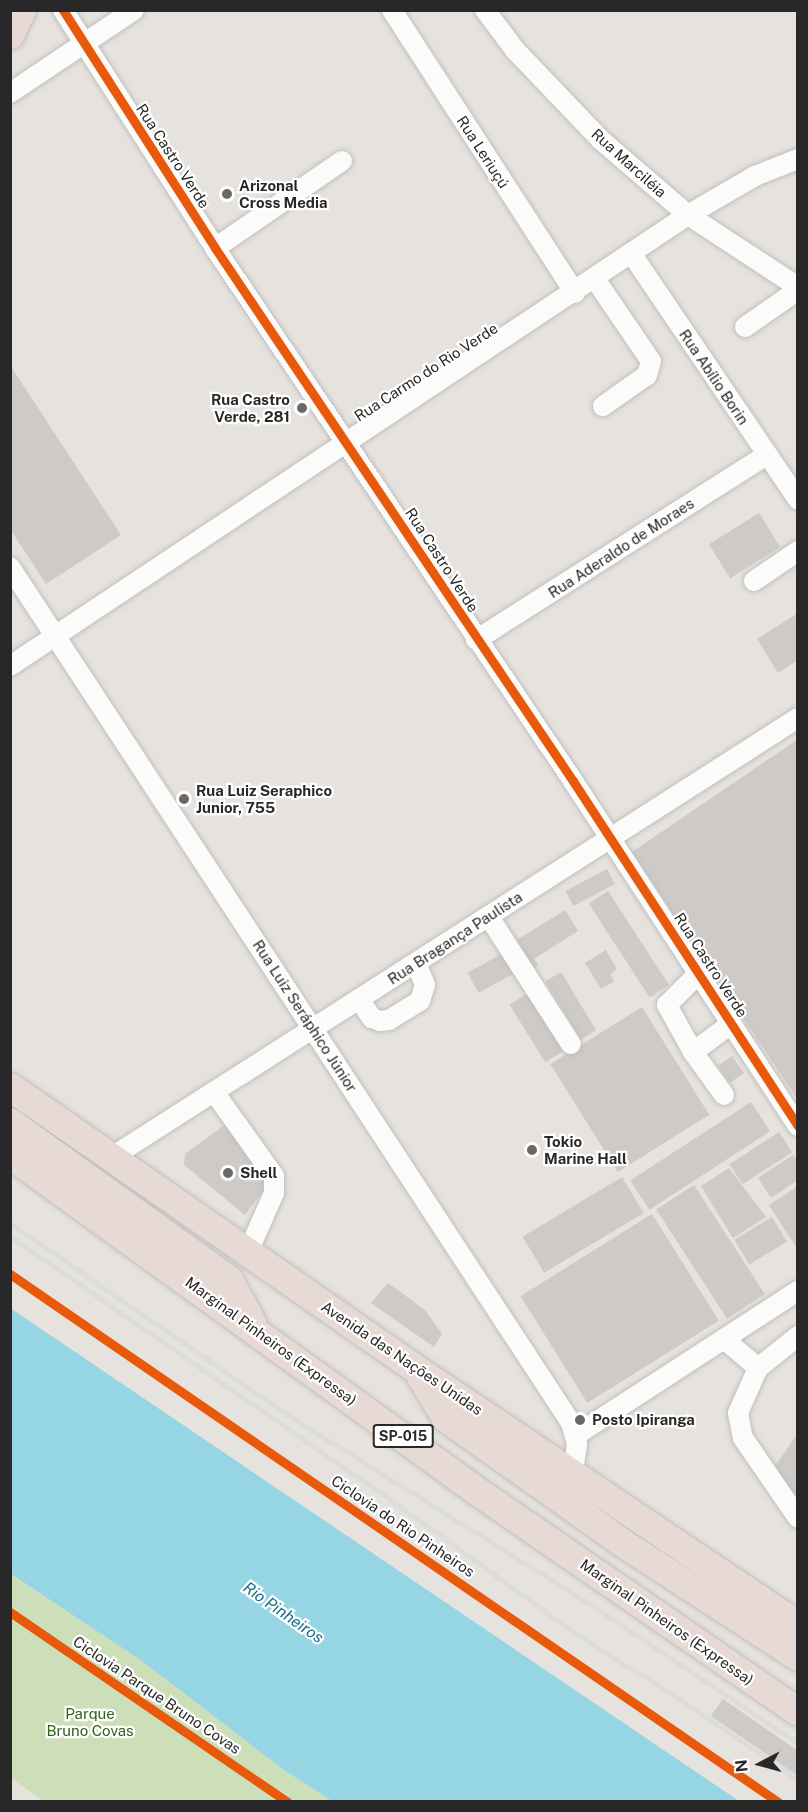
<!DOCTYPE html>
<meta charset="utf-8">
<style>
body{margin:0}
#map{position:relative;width:808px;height:1812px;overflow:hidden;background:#e6e2de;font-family:"Public Sans",sans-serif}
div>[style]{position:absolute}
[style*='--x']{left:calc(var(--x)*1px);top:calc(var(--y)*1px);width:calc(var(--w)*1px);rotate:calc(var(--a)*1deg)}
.green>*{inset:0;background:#ccdfb9}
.water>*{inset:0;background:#96d5e4}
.building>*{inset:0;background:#cdcac8;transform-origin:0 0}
.roads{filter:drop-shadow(0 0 2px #c0bfbf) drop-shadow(0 0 2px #c0bfbf)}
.minor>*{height:20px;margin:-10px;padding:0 10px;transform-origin:10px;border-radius:10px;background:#fbfbfa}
.highway>*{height:28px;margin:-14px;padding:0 14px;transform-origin:14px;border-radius:14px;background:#e7dad4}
.rail>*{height:4.5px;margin:-2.25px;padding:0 2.25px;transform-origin:2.25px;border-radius:2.25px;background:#dddcdd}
.cycleway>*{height:9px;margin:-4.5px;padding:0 4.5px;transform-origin:4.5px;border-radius:4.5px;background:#e8590c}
.dots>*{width:16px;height:16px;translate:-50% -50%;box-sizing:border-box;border:3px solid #fff;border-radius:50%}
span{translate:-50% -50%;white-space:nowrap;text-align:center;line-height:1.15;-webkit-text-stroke:4.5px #fff;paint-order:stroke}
.shield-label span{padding:2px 4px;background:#fff;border:2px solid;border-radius:4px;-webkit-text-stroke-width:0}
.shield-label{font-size:14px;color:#282828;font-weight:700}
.street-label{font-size:15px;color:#282828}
.poi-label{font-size:15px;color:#282828;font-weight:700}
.left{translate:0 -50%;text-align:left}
.right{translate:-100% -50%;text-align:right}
.park-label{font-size:15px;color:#30601e}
.water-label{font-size:16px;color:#156e8f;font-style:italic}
.frame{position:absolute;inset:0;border:12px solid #282828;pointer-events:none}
.north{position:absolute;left:730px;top:1734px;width:60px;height:60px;-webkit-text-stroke:4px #fff;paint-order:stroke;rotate:264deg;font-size:16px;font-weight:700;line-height:24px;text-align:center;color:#282828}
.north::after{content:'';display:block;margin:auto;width:21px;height:27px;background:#282828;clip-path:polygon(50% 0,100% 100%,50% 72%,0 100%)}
</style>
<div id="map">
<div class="green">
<div style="clip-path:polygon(10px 1574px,142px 1661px,284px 1770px,332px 1801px,43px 1801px,11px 1778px)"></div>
</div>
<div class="water">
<div style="clip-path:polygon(10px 1308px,90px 1362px,739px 1801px,332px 1801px,284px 1770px,142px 1661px,11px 1574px)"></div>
</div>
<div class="building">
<div style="clip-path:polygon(10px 365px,121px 535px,46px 584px,10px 529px)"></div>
<div style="left:759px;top:513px;width:40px;height:59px;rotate:58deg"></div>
<div style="clip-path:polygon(798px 613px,798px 660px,778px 673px,757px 639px)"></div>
<div style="clip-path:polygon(798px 739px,798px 1100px,632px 852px)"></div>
<div style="left:607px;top:869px;width:17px;height:47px;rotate:62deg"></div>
<div style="left:608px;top:891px;width:112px;height:23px;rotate:57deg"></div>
<div style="clip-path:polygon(565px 910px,578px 931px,534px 959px,538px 965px,529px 971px,512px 943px)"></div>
<div style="clip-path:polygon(606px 950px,617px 969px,610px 974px,614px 981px,601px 989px,585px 963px)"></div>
<div style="left:505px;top:952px;width:23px;height:43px;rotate:61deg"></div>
<div style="left:561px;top:972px;width:68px;height:18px;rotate:59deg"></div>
<div style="left:528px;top:993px;width:68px;height:22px;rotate:58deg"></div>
<div style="left:642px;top:1007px;width:127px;height:108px;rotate:58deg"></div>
<div style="left:732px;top:1056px;width:21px;height:17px;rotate:55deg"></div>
<div style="left:751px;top:1102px;width:35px;height:144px;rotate:57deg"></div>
<div style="clip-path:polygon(226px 1124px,270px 1181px,245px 1215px,184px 1165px,185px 1154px)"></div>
<div style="left:779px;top:1132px;width:24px;height:59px;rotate:57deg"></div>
<div style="clip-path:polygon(793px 1155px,798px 1161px,798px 1180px,771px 1198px,758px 1178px)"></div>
<div style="clip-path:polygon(729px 1168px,766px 1217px,733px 1238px,701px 1186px)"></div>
<div style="left:622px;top:1177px;width:42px;height:116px;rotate:59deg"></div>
<div style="left:694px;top:1185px;width:130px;height:45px;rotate:57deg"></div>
<div style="clip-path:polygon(798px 1186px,798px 1250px,769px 1205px)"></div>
<div style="left:652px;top:1214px;width:126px;height:155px;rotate:58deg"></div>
<div style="left:772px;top:1217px;width:29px;height:44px;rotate:59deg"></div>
<div style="clip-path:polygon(388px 1283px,425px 1310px,442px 1334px,434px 1347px,371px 1303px)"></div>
<div style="clip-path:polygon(798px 1433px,798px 1509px,773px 1469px)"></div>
<div style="clip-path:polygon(723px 1699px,798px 1751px,798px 1776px,711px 1716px)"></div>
</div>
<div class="roads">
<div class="minor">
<div style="--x:63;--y:10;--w:282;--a:57.4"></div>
<div style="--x:215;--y:248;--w:642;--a:56.11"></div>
<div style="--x:573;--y:781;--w:412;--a:56.9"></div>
<div style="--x:392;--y:10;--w:337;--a:57.1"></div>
<div style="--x:485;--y:10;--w:50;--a:53.1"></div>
<div style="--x:515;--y:50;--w:124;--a:46.3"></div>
<div style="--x:601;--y:140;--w:115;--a:40.8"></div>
<div style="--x:688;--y:215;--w:131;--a:33.2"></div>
<div style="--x:10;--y:93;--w:149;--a:-33.8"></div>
<div style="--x:215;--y:248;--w:154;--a:-34.4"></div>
<div style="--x:631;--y:253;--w:298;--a:55.9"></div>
<div style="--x:595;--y:279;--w:99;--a:55.7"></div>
<div style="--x:651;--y:361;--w:15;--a:106"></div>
<div style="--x:647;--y:375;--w:54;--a:144.8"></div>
<div style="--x:745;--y:327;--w:65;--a:-34.9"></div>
<div style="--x:10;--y:567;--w:1023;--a:56.76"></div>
<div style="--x:571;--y:1423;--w:22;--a:74"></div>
<div style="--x:577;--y:1444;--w:28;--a:98"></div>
<div style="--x:754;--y:581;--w:53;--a:-34.3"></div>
<div style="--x:476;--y:640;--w:344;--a:-32.5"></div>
<div style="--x:10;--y:666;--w:814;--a:-33.63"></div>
<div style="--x:688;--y:215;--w:78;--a:-30.2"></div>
<div style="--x:755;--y:176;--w:46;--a:-21.6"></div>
<div style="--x:489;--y:917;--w:151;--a:57.2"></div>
<div style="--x:359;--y:999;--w:23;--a:56"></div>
<div style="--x:372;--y:1018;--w:9;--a:21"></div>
<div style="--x:380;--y:1021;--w:9;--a:-6"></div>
<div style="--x:389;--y:1020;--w:36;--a:-32"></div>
<div style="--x:420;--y:1001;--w:17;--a:-73"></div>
<div style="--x:425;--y:985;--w:24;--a:-112"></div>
<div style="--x:693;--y:1052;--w:54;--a:-119"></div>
<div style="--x:667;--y:1005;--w:45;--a:-45"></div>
<div style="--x:214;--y:1092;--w:103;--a:54.5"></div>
<div style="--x:274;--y:1176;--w:17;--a:90"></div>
<div style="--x:274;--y:1193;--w:64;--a:113.8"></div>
<div style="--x:724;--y:1095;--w:53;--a:-125.8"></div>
<div style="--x:693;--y:1052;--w:47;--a:-36.4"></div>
<div style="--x:112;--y:1157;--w:814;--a:-32.62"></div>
<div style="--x:798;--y:1336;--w:51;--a:141.3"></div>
<div style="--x:758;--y:1368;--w:49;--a:114"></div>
<div style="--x:738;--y:1413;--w:25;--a:79"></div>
<div style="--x:743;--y:1438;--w:97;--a:55.5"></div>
<div style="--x:724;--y:1339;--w:45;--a:40.5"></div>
<div style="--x:576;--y:1435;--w:265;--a:-33"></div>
</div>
<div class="highway">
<div style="--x:10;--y:35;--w:28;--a:-64"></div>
<div style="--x:10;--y:1087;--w:496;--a:34.8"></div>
<div style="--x:417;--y:1370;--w:458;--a:33.8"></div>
<div style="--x:10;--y:1122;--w:270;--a:35.8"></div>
<div style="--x:229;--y:1280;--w:48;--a:61.3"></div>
<div style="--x:10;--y:1155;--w:580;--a:35.74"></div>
<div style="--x:481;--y:1494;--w:385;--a:34.5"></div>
<div style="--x:421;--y:1377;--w:48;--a:58.6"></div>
<div style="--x:446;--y:1418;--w:211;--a:35.3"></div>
<div style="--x:618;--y:1540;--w:215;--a:33"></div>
</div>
</div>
<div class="rail">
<div style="--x:10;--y:1223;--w:333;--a:34.6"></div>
<div style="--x:284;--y:1412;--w:363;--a:32.1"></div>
<div style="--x:592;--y:1605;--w:248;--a:33.8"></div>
<div style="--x:10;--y:1236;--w:450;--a:34.7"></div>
<div style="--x:380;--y:1492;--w:248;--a:35.8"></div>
<div style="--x:581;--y:1637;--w:119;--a:32"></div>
<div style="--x:682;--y:1700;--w:141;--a:34.6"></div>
</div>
<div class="cycleway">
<div style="--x:63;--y:10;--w:282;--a:57.4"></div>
<div style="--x:215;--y:248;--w:642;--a:56.11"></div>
<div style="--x:573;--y:781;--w:412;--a:56.9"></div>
<div style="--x:10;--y:1274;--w:932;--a:34.51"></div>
<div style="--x:10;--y:1612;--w:336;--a:34.4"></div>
</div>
<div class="dots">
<div style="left:227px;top:194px;background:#6a6968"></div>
<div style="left:302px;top:408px;background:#6a6968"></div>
<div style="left:184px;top:799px;background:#6a6968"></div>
<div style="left:532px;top:1150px;background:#6a6968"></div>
<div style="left:228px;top:1173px;background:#6a6968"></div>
<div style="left:580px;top:1420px;background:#6a6968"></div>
</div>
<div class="shield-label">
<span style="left:403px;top:1436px">SP-015</span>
</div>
<div class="street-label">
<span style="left:483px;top:152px;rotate:57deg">Rua Leriuçú</span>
<span style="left:173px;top:156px;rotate:57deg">Rua Castro Verde</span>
<span style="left:629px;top:163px;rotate:42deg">Rua Marciléia</span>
<span style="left:426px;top:372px;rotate:-33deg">Rua Carmo do Rio Verde</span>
<span style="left:714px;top:377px;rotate:56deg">Rua Abílio Borin</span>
<span style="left:621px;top:548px;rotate:-33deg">Rua Aderaldo de Moraes</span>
<span style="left:442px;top:560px;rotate:57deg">Rua Castro Verde</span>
<span style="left:455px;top:938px;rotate:-33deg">Rua Bragança Paulista</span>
<span style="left:711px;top:965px;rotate:57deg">Rua Castro Verde</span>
<span style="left:305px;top:1016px;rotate:57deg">Rua Luiz Seráphico Júnior</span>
<span style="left:271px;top:1341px;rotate:36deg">Marginal Pinheiros (Expressa)</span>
<span style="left:402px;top:1358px;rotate:34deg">Avenida das Nações Unidas</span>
<span style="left:403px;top:1526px;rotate:34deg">Ciclovia do Rio Pinheiros</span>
<span style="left:667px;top:1622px;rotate:35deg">Marginal Pinheiros (Expressa)</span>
<span style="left:157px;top:1695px;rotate:34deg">Ciclovia Parque Bruno Covas</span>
</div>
<div class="poi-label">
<span class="left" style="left:239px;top:194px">Arizonal<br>Cross Media</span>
<span class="right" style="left:290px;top:408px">Rua Castro<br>Verde, 281</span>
<span class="left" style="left:196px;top:799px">Rua Luiz Seraphico<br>Junior, 755</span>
<span class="left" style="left:544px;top:1150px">Tokio<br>Marine Hall</span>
<span class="left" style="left:240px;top:1173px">Shell</span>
<span class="left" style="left:592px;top:1420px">Posto Ipiranga</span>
</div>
<div class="park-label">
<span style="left:90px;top:1722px">Parque<br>Bruno Covas</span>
</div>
<div class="water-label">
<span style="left:283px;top:1613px;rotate:35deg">Rio Pinheiros</span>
</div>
<div class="frame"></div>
<div class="north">N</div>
</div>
